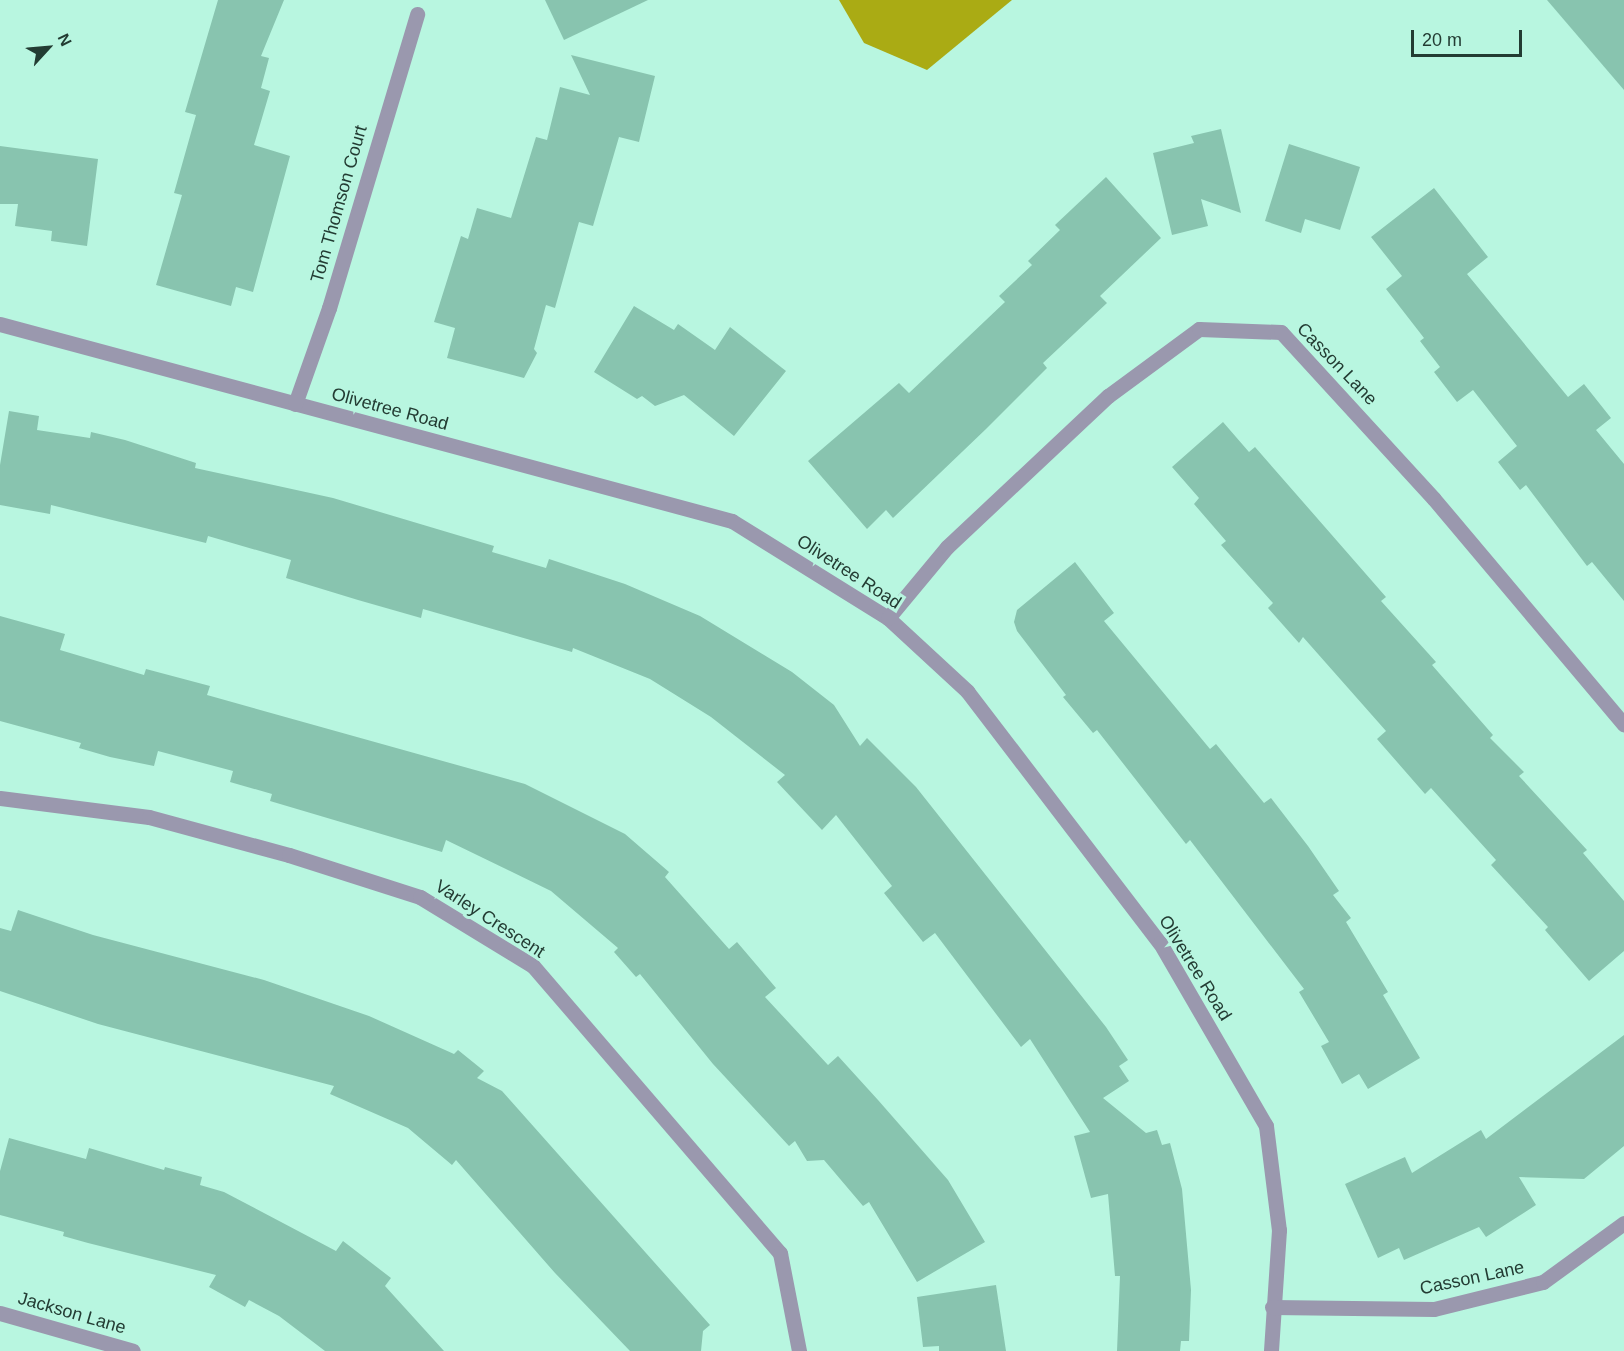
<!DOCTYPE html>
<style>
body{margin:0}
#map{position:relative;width:1624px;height:1351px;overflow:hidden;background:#b8f6e0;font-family:Arial,sans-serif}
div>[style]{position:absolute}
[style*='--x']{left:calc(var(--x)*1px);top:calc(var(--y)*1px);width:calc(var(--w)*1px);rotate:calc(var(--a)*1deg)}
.water>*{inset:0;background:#aaab14}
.building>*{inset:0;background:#88c4af}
.minor>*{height:15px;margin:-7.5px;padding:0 7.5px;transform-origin:7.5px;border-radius:7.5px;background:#9a98ae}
span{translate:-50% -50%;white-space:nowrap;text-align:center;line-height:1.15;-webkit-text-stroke:6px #b8f6e0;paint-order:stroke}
.street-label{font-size:18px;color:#233c33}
.north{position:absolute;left:18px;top:18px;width:60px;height:60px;-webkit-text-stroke:4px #b8f6e0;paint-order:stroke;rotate:64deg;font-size:16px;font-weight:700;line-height:24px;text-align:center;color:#233c33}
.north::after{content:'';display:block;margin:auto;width:21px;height:27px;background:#233c33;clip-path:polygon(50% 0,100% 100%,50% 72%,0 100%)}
.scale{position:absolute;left:1411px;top:30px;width:111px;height:27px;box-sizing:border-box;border:3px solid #233c33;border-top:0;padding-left:8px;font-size:18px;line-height:21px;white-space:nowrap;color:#233c33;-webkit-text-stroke:4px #b8f6e0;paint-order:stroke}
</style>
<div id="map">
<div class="water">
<div style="clip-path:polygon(839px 0,1012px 0,927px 70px,864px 43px)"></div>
</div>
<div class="building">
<div style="clip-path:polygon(218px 0,284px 0,261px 56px,269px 58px,261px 88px,270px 91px,254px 145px,290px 156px,253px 292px,236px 287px,231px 306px,156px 285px,182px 195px,174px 193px,196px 115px,185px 112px)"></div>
<div style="clip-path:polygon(545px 0,648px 0,564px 40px)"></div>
<div style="clip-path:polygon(1547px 0,1624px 0,1624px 90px)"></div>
<div style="clip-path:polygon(571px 55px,655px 76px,639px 142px,619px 137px,593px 226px,579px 222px,555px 308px,546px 305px,534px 349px,537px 353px,524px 378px,447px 358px,455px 328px,434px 322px,461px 236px,468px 239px,477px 208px,511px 218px,536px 137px,547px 140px,560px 87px,590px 95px)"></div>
<div style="clip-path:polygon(1221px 129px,1241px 213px,1201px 199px,1208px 226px,1172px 235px,1153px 153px,1194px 143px,1191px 136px)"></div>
<div style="clip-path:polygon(1289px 144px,1360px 167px,1340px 230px,1305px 219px,1301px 233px,1265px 221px)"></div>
<div style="clip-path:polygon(0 146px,98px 159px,87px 246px,51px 241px,52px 231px,15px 226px,18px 204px,0 204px)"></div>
<div style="clip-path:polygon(1106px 177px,1161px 238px,1100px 296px,1107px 303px,1043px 363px,1047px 368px,986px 429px,893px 518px,886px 510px,867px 529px,808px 461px,899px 383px,909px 393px,1005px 302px,999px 296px,1032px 265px,1028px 261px,1060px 230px,1055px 225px)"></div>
<div style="clip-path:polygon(1434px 188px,1488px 257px,1467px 274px,1568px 397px,1584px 384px,1611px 418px,1596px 430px,1624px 464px,1624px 601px,1592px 562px,1587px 566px,1526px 485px,1520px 490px,1498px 462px,1517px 446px,1473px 390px,1457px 402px,1434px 372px,1440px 367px,1420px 341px,1424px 338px,1386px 289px,1402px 276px,1371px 237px)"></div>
<div style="clip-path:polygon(634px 306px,674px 330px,678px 324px,715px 350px,730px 327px,786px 371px,734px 436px,684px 395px,655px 406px,642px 396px,637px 399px,594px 372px)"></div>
<div style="clip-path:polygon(9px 411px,39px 416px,37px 430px,90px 438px,91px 432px,125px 440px,196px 463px,195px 468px,333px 498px,494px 546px,492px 552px,546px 568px,549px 559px,625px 584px,700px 616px,792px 672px,834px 705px,860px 746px,867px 738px,916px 787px,1106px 1027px,1128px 1060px,1119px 1066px,1129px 1081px,1103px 1098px,1146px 1133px,1157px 1130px,1162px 1145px,1170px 1143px,1182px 1189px,1191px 1290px,1189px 1341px,1181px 1341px,1180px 1351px,1117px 1351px,1120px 1276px,1115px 1276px,1108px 1194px,1091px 1198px,1074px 1136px,1090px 1132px,1030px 1039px,1021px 1047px,935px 933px,923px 942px,884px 893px,892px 886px,836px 815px,822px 830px,777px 782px,785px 775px,711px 717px,650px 679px,573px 648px,572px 652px,423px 609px,421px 618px,358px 600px,286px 578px,291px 560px,208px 536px,206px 543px,51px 505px,50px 514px,0 505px,0 465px)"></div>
<div style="clip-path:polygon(1223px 422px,1249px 452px,1255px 447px,1386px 597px,1381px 601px,1436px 662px,1432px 665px,1493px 735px,1490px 738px,1524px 772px,1519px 776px,1587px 850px,1583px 853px,1624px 901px,1624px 951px,1589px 981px,1545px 930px,1548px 927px,1491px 865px,1496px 860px,1431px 788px,1425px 794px,1377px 739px,1386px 731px,1303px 637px,1299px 643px,1268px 608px,1273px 603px,1221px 545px,1226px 541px,1194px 504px,1199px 498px,1172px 467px)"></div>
<div style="clip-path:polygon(1075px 562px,1114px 613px,1104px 621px,1210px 749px,1216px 744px,1264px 803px,1271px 798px,1308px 846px,1339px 891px,1333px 895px,1351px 918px,1346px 922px,1388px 992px,1383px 995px,1420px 1058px,1368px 1089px,1359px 1074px,1342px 1084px,1321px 1046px,1329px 1042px,1299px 992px,1304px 989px,1190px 840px,1186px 844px,1097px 730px,1093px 733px,1063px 697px,1066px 695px,1017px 631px,1014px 622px,1017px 610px)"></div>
<div style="clip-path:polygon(0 616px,65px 634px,60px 650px,144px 675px,146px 669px,210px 686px,207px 695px,525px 784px,625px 834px,669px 872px,665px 877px,729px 949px,737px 942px,776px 988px,765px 997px,828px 1065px,838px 1056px,878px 1100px,948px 1180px,985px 1242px,917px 1282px,869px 1202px,863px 1206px,824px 1160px,807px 1161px,795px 1141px,789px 1146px,713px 1064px,640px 974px,636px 977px,614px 952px,618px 948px,551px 891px,446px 840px,442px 852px,270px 801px,272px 794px,230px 782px,233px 771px,158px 751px,154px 766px,110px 757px,79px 748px,81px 743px,0 721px)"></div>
<div style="clip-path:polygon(18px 910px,93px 935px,264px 980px,369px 1016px,454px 1054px,458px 1050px,484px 1071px,477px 1078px,502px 1091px,710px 1325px,703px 1331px,701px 1351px,630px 1351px,555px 1273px,456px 1160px,452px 1165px,408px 1128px,330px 1094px,334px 1086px,98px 1024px,0 991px,0 928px,11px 931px)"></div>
<div style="clip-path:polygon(1624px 1035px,1624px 1146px,1584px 1179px,1519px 1177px,1536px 1205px,1486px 1237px,1479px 1227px,1404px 1260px,1399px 1248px,1378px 1258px,1345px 1184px,1405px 1157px,1412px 1173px,1481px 1130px,1486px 1139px)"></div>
<div style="clip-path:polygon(9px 1138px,86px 1159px,89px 1148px,164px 1170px,165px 1167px,202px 1177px,200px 1185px,224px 1192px,336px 1251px,343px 1241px,391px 1278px,385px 1286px,444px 1351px,325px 1351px,279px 1316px,249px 1300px,245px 1307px,209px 1287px,216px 1275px,88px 1243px,63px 1236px,64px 1232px,0 1215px,0 1171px)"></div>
<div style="clip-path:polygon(996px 1285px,1006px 1351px,939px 1351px,939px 1346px,923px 1347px,917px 1297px)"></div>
</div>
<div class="minor">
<div style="--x:0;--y:324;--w:758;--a:15.06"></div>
<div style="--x:732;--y:521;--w:184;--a:31.9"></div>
<div style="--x:888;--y:618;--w:108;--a:42.7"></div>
<div style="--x:967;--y:691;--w:317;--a:52.6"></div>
<div style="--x:1160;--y:943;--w:211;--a:59.9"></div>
<div style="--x:1266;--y:1126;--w:105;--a:82.9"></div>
<div style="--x:1279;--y:1230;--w:121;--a:93.8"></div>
<div style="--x:295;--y:404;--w:102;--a:-70.5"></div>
<div style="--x:329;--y:308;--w:307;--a:-73.3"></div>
<div style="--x:888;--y:618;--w:92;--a:-50.3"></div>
<div style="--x:947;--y:547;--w:221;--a:-43.2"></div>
<div style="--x:1108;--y:396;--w:113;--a:-36.4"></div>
<div style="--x:1199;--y:329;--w:82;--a:2.1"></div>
<div style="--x:1281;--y:332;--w:226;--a:47.5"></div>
<div style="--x:1434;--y:499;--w:295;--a:49.9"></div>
<div style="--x:0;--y:798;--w:150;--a:7.3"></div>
<div style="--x:149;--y:817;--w:145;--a:15.2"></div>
<div style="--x:289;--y:855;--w:138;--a:17.8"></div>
<div style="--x:420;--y:897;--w:132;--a:31.4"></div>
<div style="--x:533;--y:966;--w:379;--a:49.3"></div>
<div style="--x:780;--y:1253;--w:100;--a:79"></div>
<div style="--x:1272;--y:1307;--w:162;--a:0.7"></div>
<div style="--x:1434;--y:1309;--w:112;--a:-13.9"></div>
<div style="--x:1543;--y:1282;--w:100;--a:-36.1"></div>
<div style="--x:0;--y:1313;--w:138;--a:15.9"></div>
</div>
<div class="street-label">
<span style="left:339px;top:204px;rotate:-74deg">Tom Thomson Court</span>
<span style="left:1337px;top:364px;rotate:46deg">Casson Lane</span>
<span style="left:390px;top:409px;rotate:15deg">Olivetree Road</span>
<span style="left:849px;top:572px;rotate:33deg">Olivetree Road</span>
<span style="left:490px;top:919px;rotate:33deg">Varley Crescent</span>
<span style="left:1195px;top:968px;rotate:58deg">Olivetree Road</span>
<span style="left:1472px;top:1278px;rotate:-12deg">Casson Lane</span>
<span style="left:72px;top:1313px;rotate:16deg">Jackson Lane</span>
</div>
<div class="north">N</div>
<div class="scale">20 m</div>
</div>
